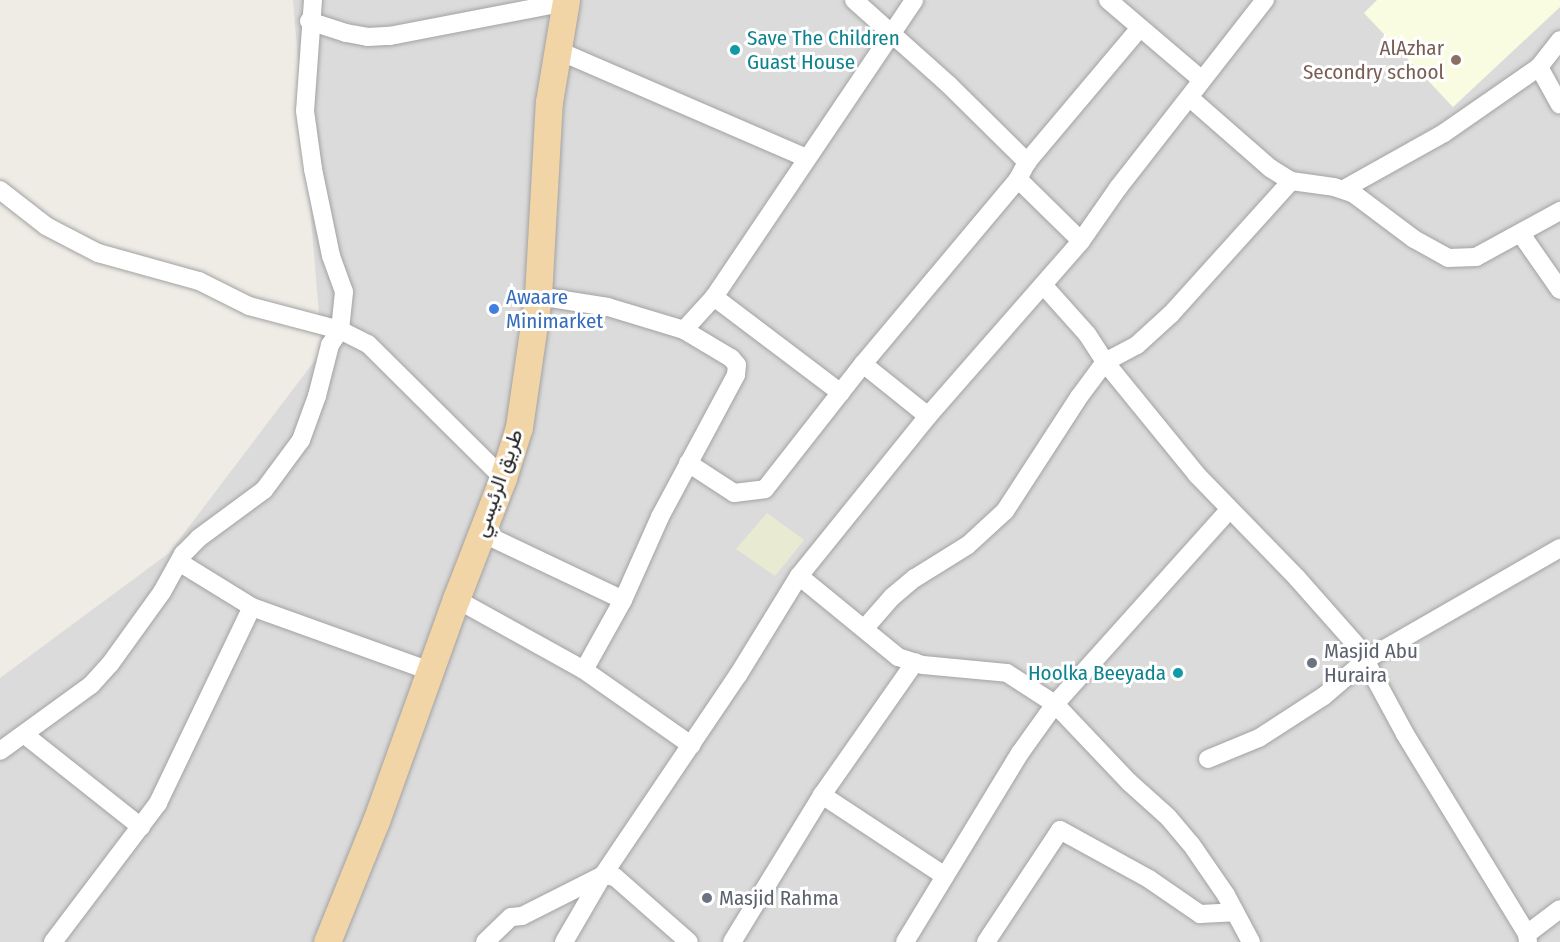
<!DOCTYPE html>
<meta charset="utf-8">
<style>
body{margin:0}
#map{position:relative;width:1560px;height:942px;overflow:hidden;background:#eeece5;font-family:"Fira Sans Condensed",Vazirmatn,sans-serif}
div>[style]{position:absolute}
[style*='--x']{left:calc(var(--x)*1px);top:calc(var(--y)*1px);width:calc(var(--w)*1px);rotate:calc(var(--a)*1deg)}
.residential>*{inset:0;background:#dcdbdb}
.education>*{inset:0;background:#fafce1}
.farmland>*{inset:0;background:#e8ebd2}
.roads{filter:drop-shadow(0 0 2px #a2a2a2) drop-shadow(0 0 2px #a2a2a2)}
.minor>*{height:18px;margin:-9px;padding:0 9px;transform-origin:9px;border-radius:9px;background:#fff}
.primary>*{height:27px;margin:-13.5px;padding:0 13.5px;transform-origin:13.5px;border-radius:13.5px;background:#f2d5a6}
.dots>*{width:16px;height:16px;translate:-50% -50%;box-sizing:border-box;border:3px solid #fff;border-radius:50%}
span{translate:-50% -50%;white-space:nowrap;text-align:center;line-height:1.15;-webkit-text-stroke:6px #fff;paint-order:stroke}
.culture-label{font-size:21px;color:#0d838f}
.left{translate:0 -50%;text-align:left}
.right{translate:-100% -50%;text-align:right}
.education-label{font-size:21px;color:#785e54}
.shop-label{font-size:21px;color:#366cbe}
.street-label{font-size:21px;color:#1e1e1e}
.worship-label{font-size:21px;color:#5b616d}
</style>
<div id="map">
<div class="residential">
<div style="clip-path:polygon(293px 0,1560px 0,1560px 942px,0 942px,0 678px,169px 553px,322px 351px)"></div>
</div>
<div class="education">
<div style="clip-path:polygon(1377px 0,1560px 0,1560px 7px,1453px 107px,1364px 13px)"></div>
</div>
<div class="farmland">
<div style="clip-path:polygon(767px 513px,804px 540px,775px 576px,736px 549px)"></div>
</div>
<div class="roads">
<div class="minor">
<div style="--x:313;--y:0;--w:111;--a:94.1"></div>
<div style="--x:305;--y:111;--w:59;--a:82.1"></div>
<div style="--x:313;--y:169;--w:89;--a:78.3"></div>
<div style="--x:331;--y:256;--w:38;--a:70"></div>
<div style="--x:344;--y:292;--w:38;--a:96"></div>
<div style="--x:340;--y:330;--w:31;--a:27"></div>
<div style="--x:368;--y:344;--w:190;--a:44.8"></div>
<div style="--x:854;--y:0;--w:127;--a:41.8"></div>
<div style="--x:949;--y:85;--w:110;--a:44.6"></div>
<div style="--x:1108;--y:0;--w:123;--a:40.4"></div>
<div style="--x:309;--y:21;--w:39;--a:18"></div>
<div style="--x:346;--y:33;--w:22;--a:10"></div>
<div style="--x:368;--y:37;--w:22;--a:-3"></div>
<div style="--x:390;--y:36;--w:179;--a:-10.9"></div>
<div style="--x:557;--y:50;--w:271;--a:23.4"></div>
<div style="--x:1539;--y:67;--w:43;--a:61.1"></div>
<div style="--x:1190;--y:98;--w:106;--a:41.2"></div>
<div style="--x:1270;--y:168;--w:25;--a:32"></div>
<div style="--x:1291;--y:181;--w:43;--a:7.9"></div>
<div style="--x:1334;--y:187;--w:21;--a:19"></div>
<div style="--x:1354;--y:194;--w:75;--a:36.9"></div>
<div style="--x:1414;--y:239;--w:39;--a:29"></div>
<div style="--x:1448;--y:258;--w:28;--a:-2"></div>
<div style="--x:1476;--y:257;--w:96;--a:-28.7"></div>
<div style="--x:1018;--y:179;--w:88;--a:44.5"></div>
<div style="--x:1344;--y:189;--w:115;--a:-29.2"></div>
<div style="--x:1444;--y:133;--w:116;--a:-34.8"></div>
<div style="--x:1539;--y:67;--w:34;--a:-52"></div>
<div style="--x:0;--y:190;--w:58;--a:38"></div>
<div style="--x:46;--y:226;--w:59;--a:27.4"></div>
<div style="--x:98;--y:253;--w:105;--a:15.5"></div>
<div style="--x:199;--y:281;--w:56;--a:26.6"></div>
<div style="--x:249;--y:306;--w:94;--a:14.8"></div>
<div style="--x:340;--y:330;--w:18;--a:124"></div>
<div style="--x:330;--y:345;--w:53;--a:104.3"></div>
<div style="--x:317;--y:396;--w:47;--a:110"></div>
<div style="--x:301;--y:440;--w:62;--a:126.5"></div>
<div style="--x:264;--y:490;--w:81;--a:143.6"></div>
<div style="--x:199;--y:538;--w:23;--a:135"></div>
<div style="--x:183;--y:554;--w:43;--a:118.9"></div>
<div style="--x:162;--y:592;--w:89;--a:125.8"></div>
<div style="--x:110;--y:664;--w:28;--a:132"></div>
<div style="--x:91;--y:685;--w:112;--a:144"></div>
<div style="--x:1521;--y:234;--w:68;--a:55.1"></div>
<div style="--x:1044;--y:286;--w:64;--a:48.1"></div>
<div style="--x:1087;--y:334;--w:33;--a:57"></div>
<div style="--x:1105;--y:362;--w:146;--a:50.8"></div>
<div style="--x:1197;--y:475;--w:144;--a:45.8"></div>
<div style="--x:1297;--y:578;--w:92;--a:48.5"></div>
<div style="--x:1358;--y:647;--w:99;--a:61.6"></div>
<div style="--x:1405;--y:734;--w:234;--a:58.6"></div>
<div style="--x:1527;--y:934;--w:8;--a:83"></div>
<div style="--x:538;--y:296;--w:71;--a:8.9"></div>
<div style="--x:608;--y:307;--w:79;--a:16.8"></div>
<div style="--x:684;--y:330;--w:55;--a:30.8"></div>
<div style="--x:731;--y:358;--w:9;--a:49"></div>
<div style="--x:737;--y:365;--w:10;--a:96"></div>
<div style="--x:736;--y:375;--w:161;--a:118.2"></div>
<div style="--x:660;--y:517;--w:91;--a:114"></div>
<div style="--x:623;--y:600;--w:80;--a:119.1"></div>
<div style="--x:714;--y:297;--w:159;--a:37.1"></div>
<div style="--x:684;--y:330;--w:45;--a:-47.7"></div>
<div style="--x:714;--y:297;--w:358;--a:-56"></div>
<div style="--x:863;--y:364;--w:83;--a:38.7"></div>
<div style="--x:688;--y:463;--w:55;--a:33.1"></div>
<div style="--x:734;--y:493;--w:31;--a:-7"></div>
<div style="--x:765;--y:489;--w:159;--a:-51.9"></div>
<div style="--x:863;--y:364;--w:241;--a:-50"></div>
<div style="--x:1018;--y:179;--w:19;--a:-62"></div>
<div style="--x:1027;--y:162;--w:175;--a:-49.9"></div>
<div style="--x:482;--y:533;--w:156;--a:25.4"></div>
<div style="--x:179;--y:562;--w:86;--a:31.7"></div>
<div style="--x:799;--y:576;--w:128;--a:39.3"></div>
<div style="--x:898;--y:657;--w:26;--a:18"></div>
<div style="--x:923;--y:665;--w:84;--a:5.4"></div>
<div style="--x:1007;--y:673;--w:57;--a:32.9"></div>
<div style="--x:1055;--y:704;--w:108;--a:46.5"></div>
<div style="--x:1129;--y:782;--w:52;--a:41.9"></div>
<div style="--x:1168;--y:817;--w:35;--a:50"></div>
<div style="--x:1191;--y:844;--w:62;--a:55.5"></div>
<div style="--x:1226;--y:895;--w:53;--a:62"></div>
<div style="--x:456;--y:599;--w:146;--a:29"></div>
<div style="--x:584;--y:670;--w:131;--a:35"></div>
<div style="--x:864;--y:629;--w:43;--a:-48.8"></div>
<div style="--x:892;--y:597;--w:30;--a:-40"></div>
<div style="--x:915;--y:578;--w:62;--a:-31.9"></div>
<div style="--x:968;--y:545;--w:50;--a:-42.6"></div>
<div style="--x:1005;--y:511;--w:136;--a:-57"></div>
<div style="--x:1079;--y:397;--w:44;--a:-53.4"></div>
<div style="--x:1105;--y:362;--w:36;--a:-28"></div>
<div style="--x:1137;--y:345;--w:46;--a:-42.4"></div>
<div style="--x:1171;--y:314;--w:179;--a:-47.9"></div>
<div style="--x:25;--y:735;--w:148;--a:38.4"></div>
<div style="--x:1208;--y:759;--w:55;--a:-22.4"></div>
<div style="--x:1259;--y:738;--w:77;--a:-32.9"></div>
<div style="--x:1324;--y:696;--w:57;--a:-40.7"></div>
<div style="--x:1367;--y:659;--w:223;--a:-29.9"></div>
<div style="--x:822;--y:795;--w:147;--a:33.4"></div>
<div style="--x:1527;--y:934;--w:41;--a:-37.1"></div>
<div style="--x:53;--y:942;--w:174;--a:-52.9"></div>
<div style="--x:158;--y:803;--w:217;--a:-64.4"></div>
<div style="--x:252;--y:607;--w:189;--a:19.8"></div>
<div style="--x:485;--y:942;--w:36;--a:-44"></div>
<div style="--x:511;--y:917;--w:11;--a:-5"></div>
<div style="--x:522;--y:916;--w:91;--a:-26.8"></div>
<div style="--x:603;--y:875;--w:12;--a:9"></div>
<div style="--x:615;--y:877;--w:98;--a:41.3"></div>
<div style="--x:564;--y:942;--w:78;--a:-59.8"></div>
<div style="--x:603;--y:875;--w:241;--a:-56"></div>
<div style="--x:738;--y:675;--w:116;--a:-58.4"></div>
<div style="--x:799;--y:576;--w:206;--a:-51.1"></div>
<div style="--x:928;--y:416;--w:232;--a:-48.8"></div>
<div style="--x:1081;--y:241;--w:65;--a:-55.1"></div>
<div style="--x:1118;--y:188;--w:239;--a:-52"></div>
<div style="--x:732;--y:942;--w:172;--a:-58.5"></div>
<div style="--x:822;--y:795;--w:162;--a:-55"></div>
<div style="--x:905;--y:942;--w:221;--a:-58.7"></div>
<div style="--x:1020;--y:753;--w:60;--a:-54.5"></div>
<div style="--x:1055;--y:704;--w:261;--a:-48.1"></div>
<div style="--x:986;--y:942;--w:134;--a:-56.5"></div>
<div style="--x:1060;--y:830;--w:102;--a:28.8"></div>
<div style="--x:1149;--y:879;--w:62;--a:34.5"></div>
<div style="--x:1200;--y:914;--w:35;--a:-3"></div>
</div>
<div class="primary">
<div style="--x:327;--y:942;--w:131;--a:-68"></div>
<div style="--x:376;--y:821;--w:236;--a:-70.2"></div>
<div style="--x:456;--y:599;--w:130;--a:-68.8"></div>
<div style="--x:503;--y:478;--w:53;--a:-72.6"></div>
<div style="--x:519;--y:427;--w:132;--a:-81.7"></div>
<div style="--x:538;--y:296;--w:194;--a:-86.8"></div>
<div style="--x:549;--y:102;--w:103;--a:-80.5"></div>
</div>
</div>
<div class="dots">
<div style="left:735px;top:50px;background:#0f9aa8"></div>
<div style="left:1456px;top:60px;background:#8d6e63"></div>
<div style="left:494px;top:309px;background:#3f7fe0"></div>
<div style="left:1312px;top:663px;background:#6b7280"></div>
<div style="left:1178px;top:673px;background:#0f9aa8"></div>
<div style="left:707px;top:898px;background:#6b7280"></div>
</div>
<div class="culture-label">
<span class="left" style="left:747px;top:50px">Save The Children<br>Guast House</span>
<span class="right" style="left:1166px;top:673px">Hoolka Beeyada</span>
</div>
<div class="education-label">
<span class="right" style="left:1444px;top:60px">AlAzhar<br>Secondry school</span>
</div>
<div class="shop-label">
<span class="left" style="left:506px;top:309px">Awaare<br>Minimarket</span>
</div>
<div class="street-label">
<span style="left:498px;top:483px;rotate:-71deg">طريق الرئيسي</span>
</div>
<div class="worship-label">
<span class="left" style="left:1324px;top:663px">Masjid Abu<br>Huraira</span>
<span class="left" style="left:719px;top:898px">Masjid Rahma</span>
</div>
</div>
